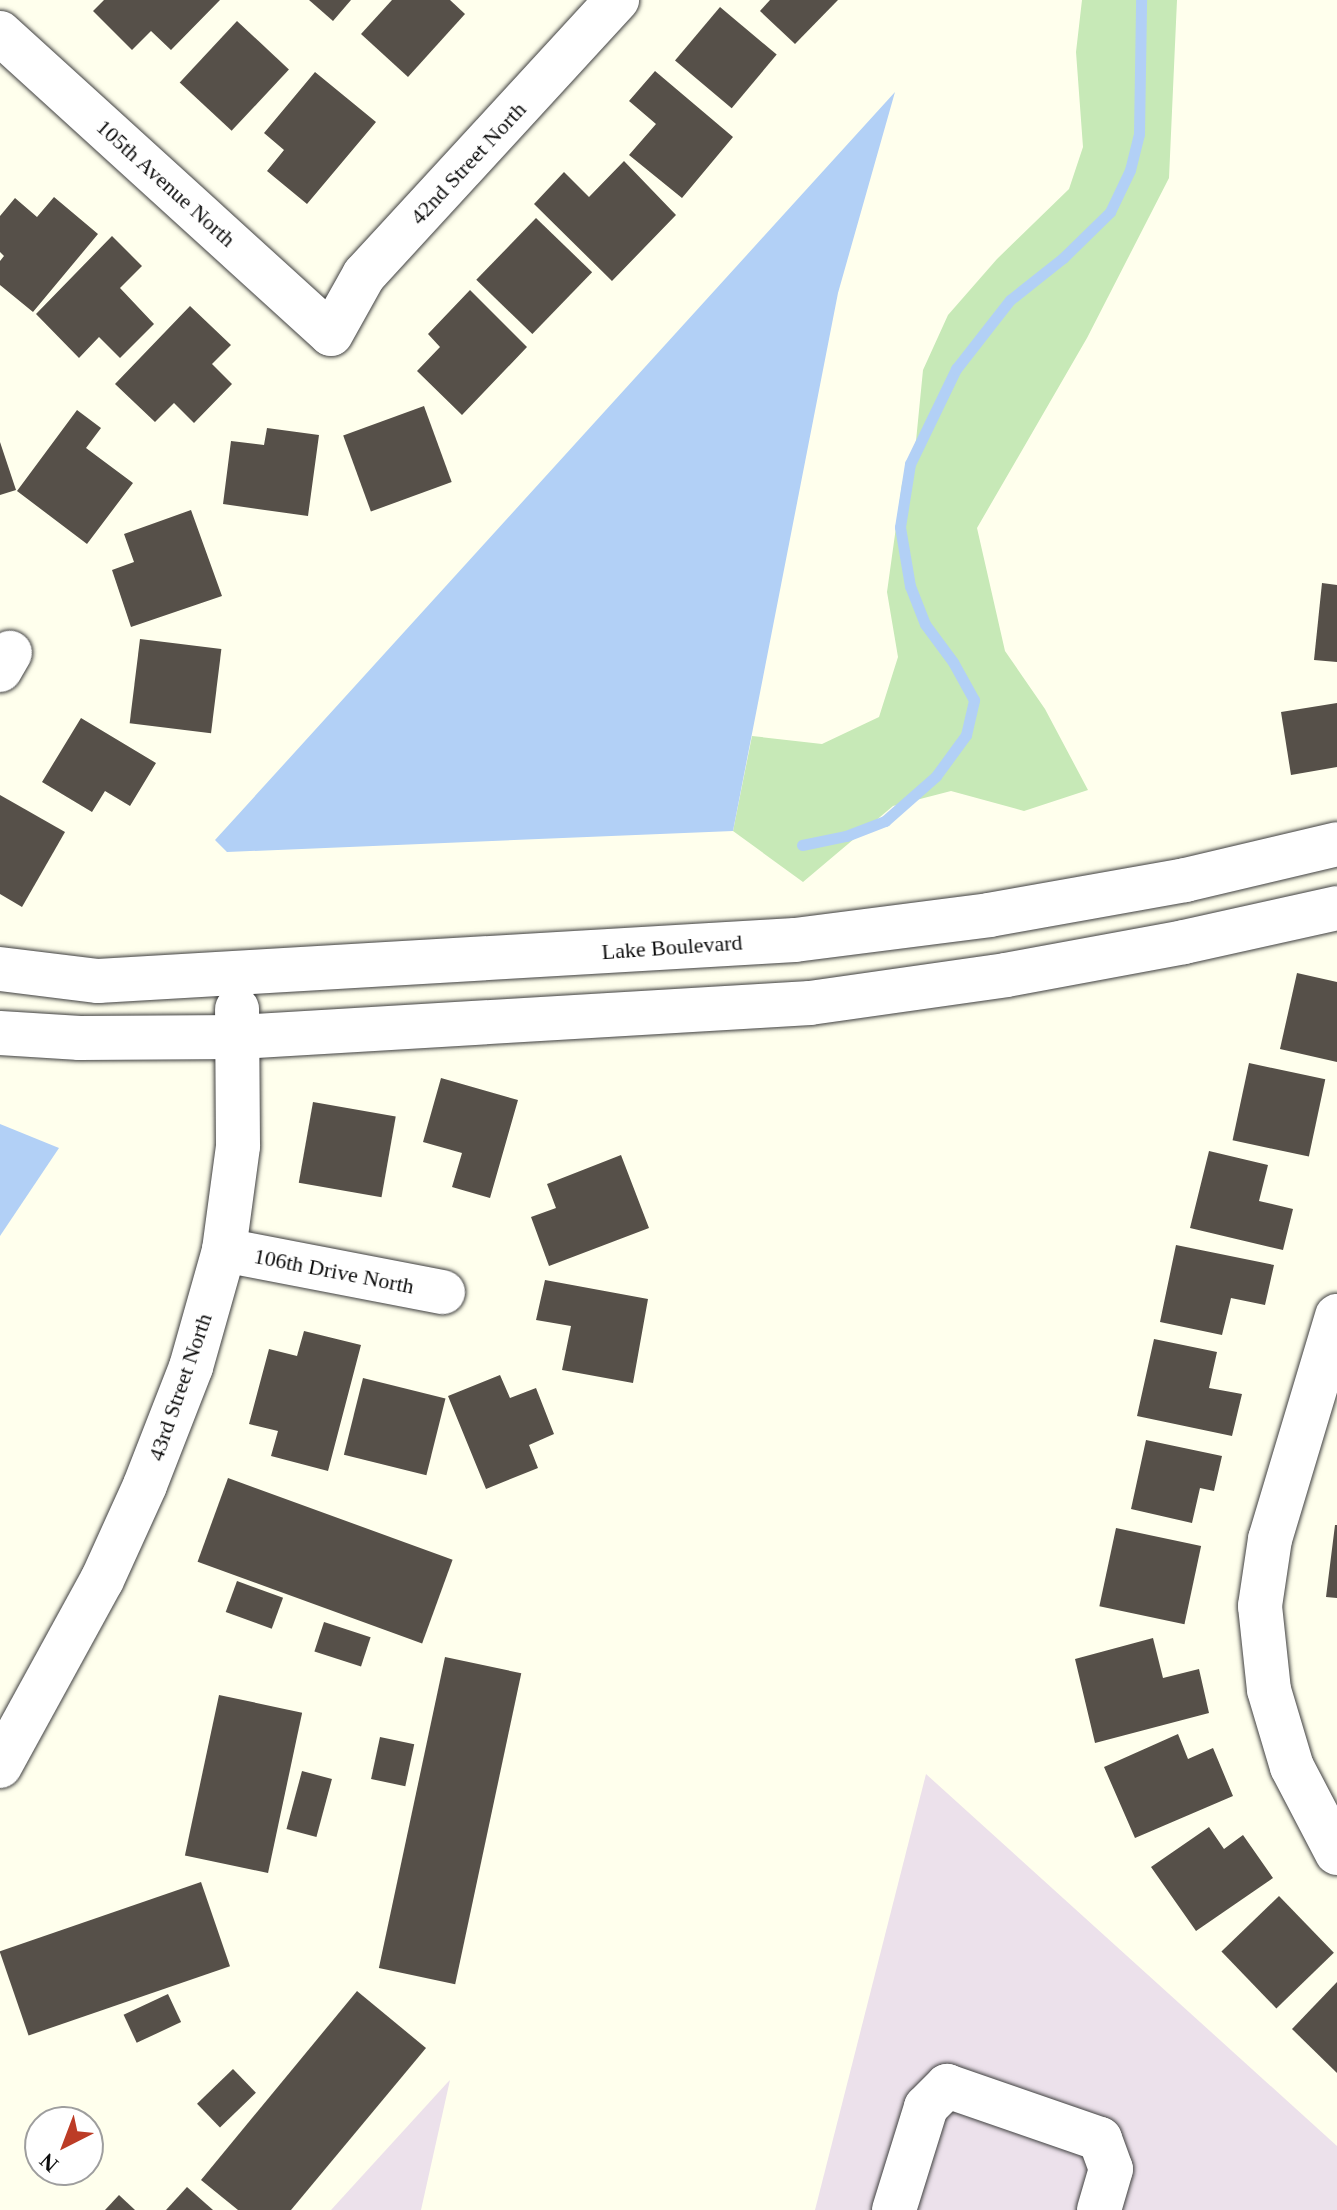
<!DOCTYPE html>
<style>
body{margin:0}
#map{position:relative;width:1337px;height:2210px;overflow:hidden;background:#ffffed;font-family:Georgia,serif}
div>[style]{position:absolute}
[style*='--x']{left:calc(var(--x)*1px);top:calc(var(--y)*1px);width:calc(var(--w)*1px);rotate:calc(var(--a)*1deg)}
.industrial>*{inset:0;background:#ece1eb}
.green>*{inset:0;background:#c7e9b7}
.water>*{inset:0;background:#b2d0f6}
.stream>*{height:11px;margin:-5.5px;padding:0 5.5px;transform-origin:5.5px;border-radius:5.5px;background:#b2d0f6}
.building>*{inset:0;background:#565049;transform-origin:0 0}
.roads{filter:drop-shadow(0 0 2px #404040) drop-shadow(0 0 2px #404040)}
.minor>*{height:44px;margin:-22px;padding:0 22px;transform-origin:22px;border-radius:22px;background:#fff}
span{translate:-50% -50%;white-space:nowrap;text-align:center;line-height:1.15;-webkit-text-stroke:8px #fff;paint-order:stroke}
.street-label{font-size:22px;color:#0d0d0d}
.north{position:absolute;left:24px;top:2106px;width:80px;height:80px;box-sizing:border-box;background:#fff;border:2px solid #9e9e9e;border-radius:50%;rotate:222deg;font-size:22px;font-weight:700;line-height:32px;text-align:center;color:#0d0d0d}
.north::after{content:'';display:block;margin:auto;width:28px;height:36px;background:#bc3c26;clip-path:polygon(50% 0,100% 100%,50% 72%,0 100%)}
</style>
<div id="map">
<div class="industrial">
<div style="clip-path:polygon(926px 1774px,1337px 2146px,1337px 2210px,815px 2210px)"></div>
<div style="clip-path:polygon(450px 2080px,421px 2210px,331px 2210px,447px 2083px)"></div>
</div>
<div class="green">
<div style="clip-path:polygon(1082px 0,1177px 0,1169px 178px,1087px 338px,977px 528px,1005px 651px,1045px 709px,1088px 790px,1024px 811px,951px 791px,893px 806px,803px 882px,733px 831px,752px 736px,822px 744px,879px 717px,898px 657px,887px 592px,902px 484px,916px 441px,923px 370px,948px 315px,997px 259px,1069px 189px,1083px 147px,1076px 52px)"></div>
</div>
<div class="water">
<div style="clip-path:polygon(895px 92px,838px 293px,733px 831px,227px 852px,215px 840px)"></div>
<div style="clip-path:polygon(0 1124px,59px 1148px,0 1236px)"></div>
</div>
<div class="stream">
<div style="--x:802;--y:845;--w:45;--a:-11.6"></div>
<div style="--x:846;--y:836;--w:42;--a:-21"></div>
<div style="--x:885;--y:821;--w:68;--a:-41.4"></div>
<div style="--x:936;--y:776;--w:51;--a:-53.8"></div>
<div style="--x:966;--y:735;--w:36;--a:-77"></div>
<div style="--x:974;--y:700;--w:43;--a:-118.9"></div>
<div style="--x:953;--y:662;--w:47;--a:-126.4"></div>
<div style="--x:925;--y:624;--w:41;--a:-111.5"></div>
<div style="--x:910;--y:586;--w:60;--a:-99.6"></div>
<div style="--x:900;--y:527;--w:64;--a:-81"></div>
<div style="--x:910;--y:464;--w:106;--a:-64.2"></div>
<div style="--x:956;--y:369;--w:88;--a:-52"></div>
<div style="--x:1010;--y:300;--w:68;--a:-38.4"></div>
<div style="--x:1063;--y:258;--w:66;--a:-44.4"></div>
<div style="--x:1110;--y:212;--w:47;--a:-64.5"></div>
<div style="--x:1130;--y:170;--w:37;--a:-76"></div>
<div style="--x:1139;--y:134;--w:134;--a:-89.1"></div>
</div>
<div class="building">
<div style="clip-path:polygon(104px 0,220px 0,171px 50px,151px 31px,132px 50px,93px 11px)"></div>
<div style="clip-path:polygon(309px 0,351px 0,333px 21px)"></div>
<div style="clip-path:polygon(392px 0,450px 0,465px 14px,408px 77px,361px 34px)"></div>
<div style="clip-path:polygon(770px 0,838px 0,795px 44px,760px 11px)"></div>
<div style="left:720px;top:7px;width:74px;height:70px;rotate:40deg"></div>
<div style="left:237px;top:21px;width:71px;height:84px;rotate:43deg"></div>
<div style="clip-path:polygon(655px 71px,733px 137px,682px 198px,629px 155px,656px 124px,629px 101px)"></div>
<div style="clip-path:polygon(315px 72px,376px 122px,307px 204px,267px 171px,284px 150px,264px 133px)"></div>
<div style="clip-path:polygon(624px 161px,676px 215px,612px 281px,534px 204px,564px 172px,589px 197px)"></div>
<div style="clip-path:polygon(54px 197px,98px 234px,33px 312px,0 285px,0 261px,4px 256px,0 252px,0 216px,15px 198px,37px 217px)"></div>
<div style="left:536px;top:218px;width:78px;height:86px;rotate:44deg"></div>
<div style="clip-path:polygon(112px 236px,142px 266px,120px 288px,154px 324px,120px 358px,99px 337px,79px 358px,36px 314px)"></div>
<div style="clip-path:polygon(470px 290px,527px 347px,462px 415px,417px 371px,440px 347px,428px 334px)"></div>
<div style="clip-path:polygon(190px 306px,231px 345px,212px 364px,232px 384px,194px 423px,174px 403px,155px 422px,115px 384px)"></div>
<div style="left:424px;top:406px;width:81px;height:86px;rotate:70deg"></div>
<div style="clip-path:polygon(77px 410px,101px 428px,86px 448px,133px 483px,87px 544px,17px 491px)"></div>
<div style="clip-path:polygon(267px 428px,319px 435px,308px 516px,223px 504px,231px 441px,264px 445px)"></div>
<div style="clip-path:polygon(0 442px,16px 490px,0 495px)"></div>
<div style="clip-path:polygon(191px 510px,222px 596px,131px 627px,112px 570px,134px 562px,124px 534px)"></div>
<div style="clip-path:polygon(1322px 583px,1337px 585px,1337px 662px,1314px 660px)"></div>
<div style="left:140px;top:639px;width:82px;height:85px;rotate:7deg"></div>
<div style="clip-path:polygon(1337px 703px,1337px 767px,1291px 775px,1281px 712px)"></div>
<div style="clip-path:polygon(81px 718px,156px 763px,130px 806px,105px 791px,92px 812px,42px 782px)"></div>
<div style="clip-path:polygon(0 795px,65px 832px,22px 907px,0 894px)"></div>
<div style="clip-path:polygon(1297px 973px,1337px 982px,1337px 1062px,1280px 1049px)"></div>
<div style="left:1249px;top:1063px;width:78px;height:79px;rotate:12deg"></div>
<div style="clip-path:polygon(441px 1078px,518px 1100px,490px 1198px,452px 1187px,462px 1153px,423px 1142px)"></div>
<div style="left:313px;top:1102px;width:84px;height:82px;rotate:10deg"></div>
<div style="clip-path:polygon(1209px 1151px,1268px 1165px,1259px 1201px,1293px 1209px,1283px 1250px,1190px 1228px)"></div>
<div style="clip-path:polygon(621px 1155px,649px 1228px,549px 1266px,531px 1217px,556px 1208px,547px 1184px)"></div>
<div style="clip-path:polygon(1176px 1245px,1274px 1265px,1265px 1305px,1231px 1298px,1222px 1335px,1160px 1322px)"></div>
<div style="clip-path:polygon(545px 1280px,648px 1299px,633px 1383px,562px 1370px,571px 1326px,536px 1320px)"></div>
<div style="clip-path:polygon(304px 1331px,361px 1345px,328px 1471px,271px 1456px,278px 1431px,249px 1424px,269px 1349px,297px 1356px)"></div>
<div style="clip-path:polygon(1154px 1339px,1217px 1352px,1209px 1388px,1242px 1394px,1232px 1436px,1137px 1416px)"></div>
<div style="clip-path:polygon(500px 1375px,510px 1398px,536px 1388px,554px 1434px,529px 1445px,538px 1468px,486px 1489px,448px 1396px)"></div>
<div style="left:363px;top:1378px;width:85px;height:79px;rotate:14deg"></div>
<div style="clip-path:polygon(1146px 1440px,1222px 1456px,1214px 1491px,1200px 1488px,1192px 1523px,1131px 1509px)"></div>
<div style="left:228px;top:1478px;width:239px;height:89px;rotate:20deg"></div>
<div style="clip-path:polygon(1335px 1525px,1337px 1525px,1337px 1598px,1326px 1597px)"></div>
<div style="left:1116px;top:1528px;width:87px;height:80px;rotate:12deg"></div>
<div style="left:237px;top:1581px;width:49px;height:33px;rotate:20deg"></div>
<div style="left:324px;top:1622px;width:49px;height:31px;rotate:18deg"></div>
<div style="clip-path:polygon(1153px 1638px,1163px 1678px,1199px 1669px,1209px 1713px,1095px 1743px,1075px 1659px)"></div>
<div style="left:445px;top:1657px;width:78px;height:318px;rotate:12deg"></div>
<div style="left:219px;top:1695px;width:85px;height:164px;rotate:12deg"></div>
<div style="clip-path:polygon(1178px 1734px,1188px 1759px,1213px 1748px,1233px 1796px,1135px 1838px,1104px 1767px)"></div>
<div style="left:380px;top:1737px;width:35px;height:43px;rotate:12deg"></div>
<div style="left:302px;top:1771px;width:31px;height:60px;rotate:15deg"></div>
<div style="clip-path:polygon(1209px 1827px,1224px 1849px,1243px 1835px,1273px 1878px,1196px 1931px,1151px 1867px)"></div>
<div style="left:201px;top:1882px;width:89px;height:213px;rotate:71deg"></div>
<div style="left:1279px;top:1896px;width:79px;height:80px;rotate:46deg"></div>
<div style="clip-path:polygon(1337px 1982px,1337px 2073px,1292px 2029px)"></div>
<div style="clip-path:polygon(357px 1991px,426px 2048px,291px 2210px,238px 2210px,201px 2180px)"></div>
<div style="left:168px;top:1994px;width:31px;height:49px;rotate:65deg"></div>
<div style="left:233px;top:2069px;width:33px;height:50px;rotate:46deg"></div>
<div style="clip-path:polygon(187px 2187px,213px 2210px,166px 2210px)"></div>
<div style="clip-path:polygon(119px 2195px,135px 2210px,105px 2210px)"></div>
</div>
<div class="roads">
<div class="minor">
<div style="--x:0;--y:33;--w:447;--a:42.3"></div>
<div style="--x:331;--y:334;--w:68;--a:-60.8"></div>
<div style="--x:364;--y:275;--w:374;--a:-47.4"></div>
<div style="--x:0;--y:670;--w:20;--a:-60"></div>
<div style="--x:0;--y:969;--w:99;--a:7"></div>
<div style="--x:98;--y:981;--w:698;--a:-3.37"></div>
<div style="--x:795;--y:940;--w:196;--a:-7.3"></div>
<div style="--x:989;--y:915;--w:199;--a:-10.1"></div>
<div style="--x:1185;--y:880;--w:156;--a:-13.3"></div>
<div style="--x:0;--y:1033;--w:80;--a:3.6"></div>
<div style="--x:80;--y:1038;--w:159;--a:-0.4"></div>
<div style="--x:239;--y:1037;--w:572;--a:-3.41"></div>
<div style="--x:810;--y:1003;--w:198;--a:-8.1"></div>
<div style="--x:1006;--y:975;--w:181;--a:-10.5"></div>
<div style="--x:1184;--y:942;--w:157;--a:-12.5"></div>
<div style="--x:224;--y:1250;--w:223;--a:10.9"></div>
<div style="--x:1337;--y:1316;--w:233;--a:106.7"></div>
<div style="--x:1270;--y:1539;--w:68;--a:98.5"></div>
<div style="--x:1260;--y:1606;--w:84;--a:83.9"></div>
<div style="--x:1269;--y:1690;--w:80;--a:73.4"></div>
<div style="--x:1292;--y:1767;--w:97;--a:62.4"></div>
<div style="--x:0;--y:1766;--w:212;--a:-61.3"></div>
<div style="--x:102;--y:1580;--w:104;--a:-65.6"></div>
<div style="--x:145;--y:1485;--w:127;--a:-68.7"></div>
<div style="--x:191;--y:1367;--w:122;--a:-74.2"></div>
<div style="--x:224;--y:1250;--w:105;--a:-82.3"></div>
<div style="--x:238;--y:1146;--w:137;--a:-90.4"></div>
<div style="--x:894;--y:2210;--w:108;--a:-72.7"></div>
<div style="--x:926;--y:2107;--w:30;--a:-45"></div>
<div style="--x:947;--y:2086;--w:162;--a:19.1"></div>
<div style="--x:1100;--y:2139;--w:32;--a:70"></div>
<div style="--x:1111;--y:2169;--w:43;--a:106.3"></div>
</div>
</div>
<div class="street-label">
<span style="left:468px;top:163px;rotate:-47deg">42nd Street North</span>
<span style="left:166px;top:183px;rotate:42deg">105th Avenue North</span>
<span style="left:672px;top:947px;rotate:-4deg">Lake Boulevard</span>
<span style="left:334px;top:1271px;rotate:11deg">106th Drive North</span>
<span style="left:180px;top:1387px;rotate:-71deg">43rd Street North</span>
</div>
<div class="north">N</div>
</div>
